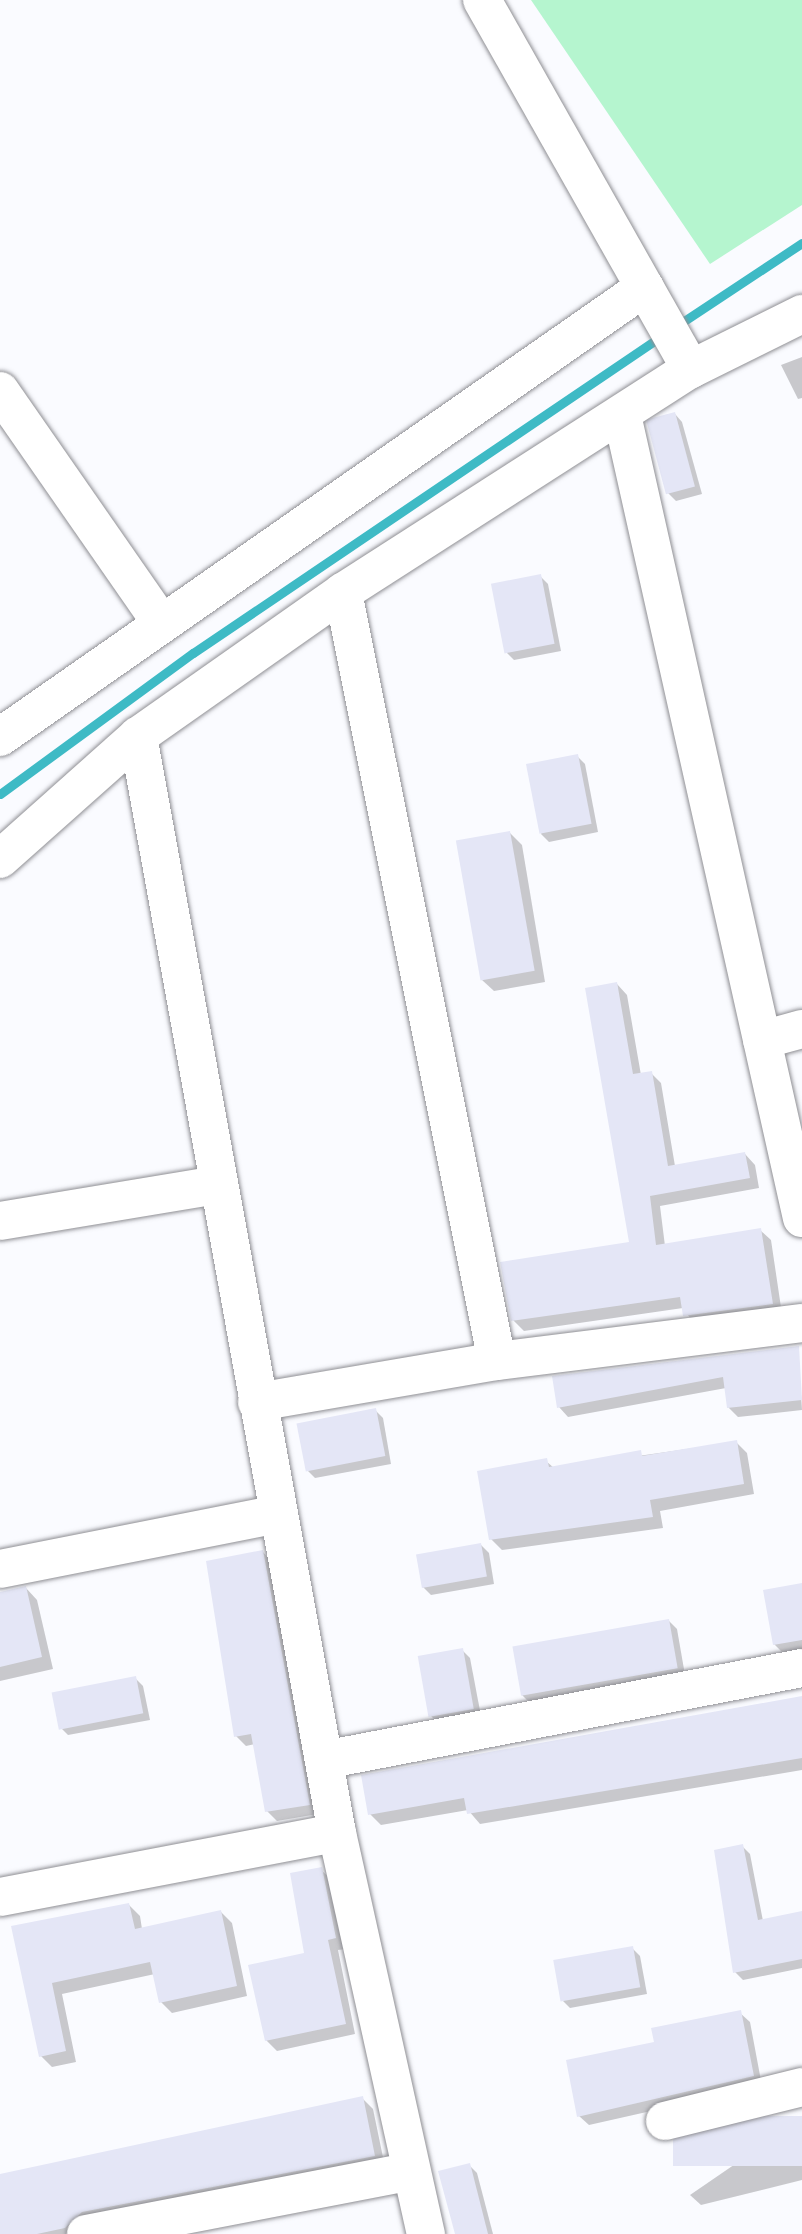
<!DOCTYPE html>
<style>
body{margin:0}
#map{position:relative;width:802px;height:2234px;overflow:hidden;background:#fafbff;font-family:"Exo 2",sans-serif}
div>[style]{position:absolute}
[style*='--x']{left:calc(var(--x)*1px);top:calc(var(--y)*1px);width:calc(var(--w)*1px);rotate:calc(var(--a)*1deg)}
.green>*{inset:0;background:#b5f5cf}
.shadow>*{inset:0;background:#0003}
.stream>*{height:9px;margin:-4.5px;padding:0 4.5px;transform-origin:4.5px;border-radius:4.5px;background:#3ebac5}
.building>*{inset:0;background:#e4e6f6;transform-origin:0 0}
.roads{filter:drop-shadow(0 0 2px #8f8f94) drop-shadow(0 0 2px #8f8f94)}
.minor>*{height:38px;margin:-19px;padding:0 19px;transform-origin:19px;border-radius:19px;background:#fff}
span{translate:-50% -50%;white-space:nowrap;text-align:center;line-height:1.15;-webkit-text-stroke:8px #fafbff;paint-order:stroke}
</style>
<div id="map">
<div class="green">
<div style="clip-path:polygon(531px 0,802px 0,802px 205px,710px 264px)"></div>
</div>
<div class="shadow">
<div style="clip-path:polygon(802px 357px,802px 398px,798px 399px,781px 365px)"></div>
<div style="clip-path:polygon(675px 414px,682px 422px,702px 494px,676px 501px,668px 493px)"></div>
<div style="clip-path:polygon(540px 576px,548px 584px,561px 651px,514px 660px,506px 652px)"></div>
<div style="clip-path:polygon(577px 756px,585px 764px,598px 832px,549px 842px,541px 834px)"></div>
<div style="clip-path:polygon(510px 833px,522px 845px,545px 982px,494px 991px,482px 980px)"></div>
<div style="clip-path:polygon(617px 984px,627px 995px,641px 1075px,651px 1073px,661px 1083px,675px 1166px,745px 1154px,755px 1165px,759px 1188px,660px 1206px,665px 1246px,760px 1230px,771px 1240px,782px 1314px,695px 1325px,683px 1308px,524px 1331px,513px 1320px,631px 1244px)"></div>
<div style="clip-path:polygon(798px 1348px,802px 1410px,738px 1417px,728px 1407px,726px 1388px,568px 1417px,559px 1407px)"></div>
<div style="clip-path:polygon(375px 1410px,383px 1418px,391px 1464px,315px 1478px,307px 1470px)"></div>
<div style="clip-path:polygon(736px 1442px,747px 1453px,754px 1494px,660px 1511px,663px 1528px,502px 1550px,491px 1539px,546px 1461px,554px 1468px)"></div>
<div style="clip-path:polygon(481px 1545px,489px 1553px,494px 1584px,431px 1595px,423px 1587px)"></div>
<div style="clip-path:polygon(263px 1552px,272px 1562px,318px 1814px,277px 1821px,267px 1811px,255px 1744px,246px 1746px,236px 1736px)"></div>
<div style="clip-path:polygon(802px 1585px,802px 1653px,786px 1656px,774px 1644px)"></div>
<div style="clip-path:polygon(26px 1588px,37px 1600px,53px 1669px,0 1681px,0 1594px)"></div>
<div style="clip-path:polygon(669px 1621px,677px 1629px,685px 1675px,530px 1703px,522px 1695px)"></div>
<div style="clip-path:polygon(462px 1650px,470px 1658px,481px 1716px,439px 1724px,431px 1716px)"></div>
<div style="clip-path:polygon(135px 1678px,143px 1686px,150px 1720px,68px 1735px,60px 1727px)"></div>
<div style="clip-path:polygon(802px 1698px,802px 1770px,480px 1824px,468px 1810px,381px 1825px,370px 1814px)"></div>
<div style="clip-path:polygon(742px 1846px,750px 1854px,763px 1921px,802px 1913px,802px 1968px,743px 1980px,735px 1972px)"></div>
<div style="clip-path:polygon(321px 1870px,332px 1880px,346px 1949px,338px 1950px,355px 2034px,277px 2051px,266px 2040px,307px 1954px)"></div>
<div style="clip-path:polygon(129px 1905px,140px 1916px,142px 1929px,221px 1912px,232px 1923px,247px 1996px,172px 2013px,161px 2002px,155px 1974px,62px 1994px,76px 2062px,52px 2067px,41px 2056px,14px 1928px)"></div>
<div style="clip-path:polygon(632px 1948px,640px 1956px,647px 1994px,570px 2008px,562px 2000px)"></div>
<div style="clip-path:polygon(740px 2013px,750px 2022px,762px 2086px,589px 2125px,579px 2116px,657px 2044px)"></div>
<div style="clip-path:polygon(362px 2098px,373px 2109px,385px 2167px,80px 2234px,0 2234px,0 2176px)"></div>
<div style="clip-path:polygon(802px 2118px,802px 2180px,701px 2205px,690px 2195px)"></div>
<div style="clip-path:polygon(469px 2165px,477px 2173px,493px 2234px,457px 2234px)"></div>
</div>
<div class="stream">
<div style="--x:675;--y:327;--w:152;--a:-33.5"></div>
<div style="--x:0;--y:794;--w:239;--a:-36.2"></div>
<div style="--x:193;--y:653;--w:567;--a:-34.08"></div>
</div>
<div class="building">
<div style="left:675px;top:412px;width:77px;height:30px;rotate:75deg"></div>
<div style="left:541px;top:574px;width:71px;height:51px;rotate:79deg"></div>
<div style="left:578px;top:754px;width:71px;height:53px;rotate:79deg"></div>
<div style="left:510px;top:831px;width:142px;height:55px;rotate:80deg"></div>
<div style="clip-path:polygon(617px 982px,633px 1074px,652px 1071px,668px 1166px,745px 1152px,750px 1178px,650px 1196px,656px 1245px,761px 1228px,773px 1304px,683px 1316px,680px 1297px,511px 1321px,500px 1262px,629px 1242px,585px 988px)"></div>
<div style="clip-path:polygon(799px 1346px,802px 1400px,727px 1408px,723px 1377px,557px 1408px,552px 1376px)"></div>
<div style="left:376px;top:1408px;width:49px;height:81px;rotate:79deg"></div>
<div style="clip-path:polygon(737px 1440px,744px 1484px,650px 1500px,653px 1517px,489px 1540px,477px 1471px,547px 1458px,549px 1467px,641px 1450px,642px 1456px)"></div>
<div style="left:481px;top:1543px;width:34px;height:66px;rotate:80deg"></div>
<div style="clip-path:polygon(263px 1550px,310px 1805px,265px 1812px,251px 1734px,234px 1737px,206px 1561px)"></div>
<div style="clip-path:polygon(802px 1583px,802px 1640px,773px 1645px,763px 1590px)"></div>
<div style="clip-path:polygon(26px 1586px,42px 1657px,0 1667px,0 1592px)"></div>
<div style="left:669px;top:1619px;width:50px;height:159px;rotate:80deg"></div>
<div style="left:463px;top:1648px;width:62px;height:46px;rotate:80deg"></div>
<div style="left:136px;top:1676px;width:38px;height:86px;rotate:79deg"></div>
<div style="clip-path:polygon(802px 1696px,802px 1758px,467px 1814px,464px 1798px,368px 1815px,361px 1775px)"></div>
<div style="clip-path:polygon(743px 1844px,758px 1920px,802px 1911px,802px 1959px,733px 1973px,714px 1850px)"></div>
<div style="clip-path:polygon(322px 1867px,336px 1938px,328px 1940px,346px 2024px,265px 2041px,248px 1965px,304px 1953px,290px 1873px)"></div>
<div style="clip-path:polygon(129px 1903px,135px 1929px,221px 1910px,237px 1986px,159px 2003px,150px 1962px,52px 1983px,66px 2051px,39px 2057px,11px 1926px)"></div>
<div style="left:633px;top:1946px;width:42px;height:81px;rotate:80deg"></div>
<div style="clip-path:polygon(741px 2010px,754px 2076px,577px 2117px,566px 2060px,654px 2042px,651px 2028px)"></div>
<div style="clip-path:polygon(363px 2096px,375px 2156px,82px 2212px,65px 2228px,37px 2234px,0 2234px,0 2174px)"></div>
<div style="left:802px;top:2116px;width:50px;height:129px;rotate:90deg"></div>
<div style="clip-path:polygon(470px 2163px,488px 2234px,455px 2234px,438px 2171px)"></div>
</div>
<div class="roads">
<div class="minor">
<div style="--x:482;--y:0;--w:424;--a:60.5"></div>
<div style="--x:0;--y:391;--w:280;--a:55.2"></div>
<div style="--x:622;--y:415;--w:823;--a:77.37"></div>
<div style="--x:343;--y:592;--w:784;--a:78.68"></div>
<div style="--x:138;--y:736;--w:1115;--a:79.72"></div>
<div style="--x:337;--y:1833;--w:411;--a:77.5"></div>
<div style="--x:0;--y:737;--w:786;--a:-34.9"></div>
<div style="--x:0;--y:859;--w:185;--a:-41.7"></div>
<div style="--x:138;--y:736;--w:251;--a:-35.1"></div>
<div style="--x:343;--y:592;--w:413;--a:-32.7"></div>
<div style="--x:691;--y:369;--w:124;--a:-26.4"></div>
<div style="--x:762;--y:1040;--w:41;--a:-15.4"></div>
<div style="--x:0;--y:1221;--w:221;--a:-9.4"></div>
<div style="--x:257;--y:1402;--w:243;--a:-9.7"></div>
<div style="--x:497;--y:1361;--w:307;--a:-7.1"></div>
<div style="--x:0;--y:1569;--w:282;--a:-11.2"></div>
<div style="--x:324;--y:1760;--w:487;--a:-10.9"></div>
<div style="--x:0;--y:1897;--w:343;--a:-10.8"></div>
<div style="--x:665;--y:2121;--w:141;--a:-13.9"></div>
<div style="--x:86;--y:2234;--w:329;--a:-10.9"></div>
</div>
</div>
</div>
